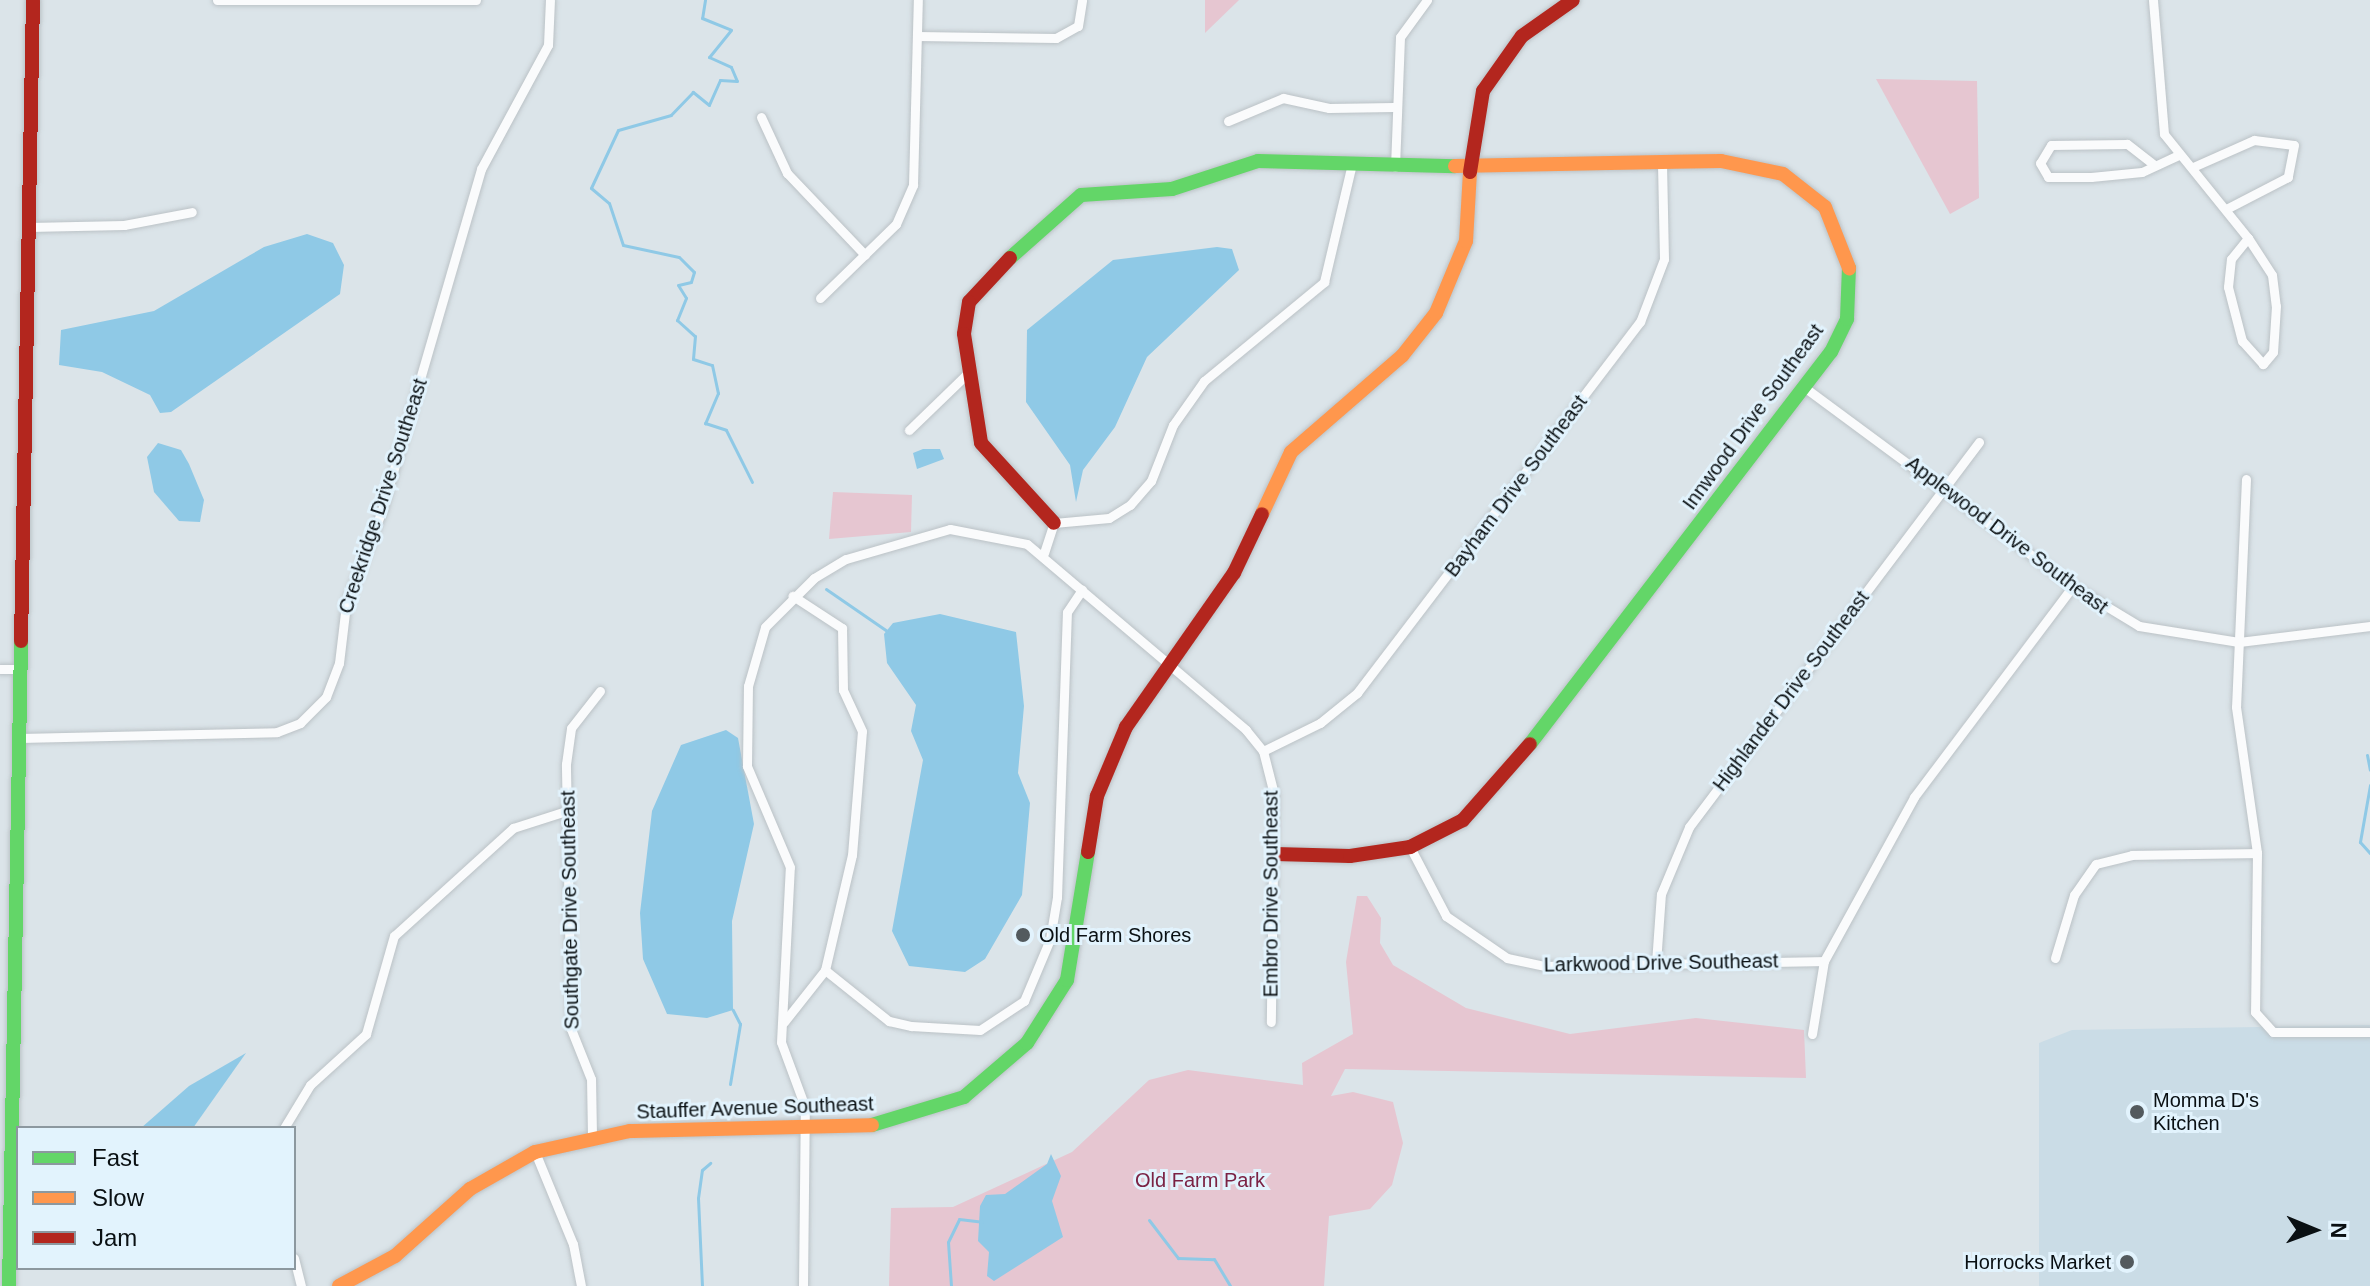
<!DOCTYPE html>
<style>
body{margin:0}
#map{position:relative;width:2370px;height:1286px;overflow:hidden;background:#dbe4e9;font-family:Arial,sans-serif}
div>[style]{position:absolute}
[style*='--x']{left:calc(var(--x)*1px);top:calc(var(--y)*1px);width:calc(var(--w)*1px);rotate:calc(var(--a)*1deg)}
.built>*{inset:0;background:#cadce6}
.green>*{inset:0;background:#e6c6d1}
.water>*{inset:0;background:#8fc9e6}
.stream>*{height:3px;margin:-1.5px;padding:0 1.5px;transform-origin:1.5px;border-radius:1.5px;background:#8fc9e6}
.roads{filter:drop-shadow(0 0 2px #bbc2c6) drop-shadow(0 0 2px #bbc2c6)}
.street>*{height:9px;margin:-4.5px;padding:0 4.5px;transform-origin:4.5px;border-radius:4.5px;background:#fafbfc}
.fast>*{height:14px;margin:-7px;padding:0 7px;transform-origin:7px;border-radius:7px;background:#63d668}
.slow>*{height:14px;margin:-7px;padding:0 7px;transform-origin:7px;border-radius:7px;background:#ff974d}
.jam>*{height:14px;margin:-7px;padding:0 7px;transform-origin:7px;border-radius:7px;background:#b3261e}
.dots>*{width:22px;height:22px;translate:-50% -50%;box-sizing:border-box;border:4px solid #e2f3fd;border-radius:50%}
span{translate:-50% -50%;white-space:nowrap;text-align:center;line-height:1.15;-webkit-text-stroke:6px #e2f3fd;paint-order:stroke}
.street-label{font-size:20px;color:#0a1013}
.poi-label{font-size:20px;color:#0a1013}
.left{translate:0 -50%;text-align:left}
.right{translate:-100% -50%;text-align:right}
.park-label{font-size:20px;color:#7b2244}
.legend{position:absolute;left:16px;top:1126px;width:280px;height:144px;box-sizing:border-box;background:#e2f3fd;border:2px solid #8c989f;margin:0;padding:10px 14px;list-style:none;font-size:24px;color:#0a1013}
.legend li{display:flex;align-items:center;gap:16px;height:40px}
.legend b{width:40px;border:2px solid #8c989f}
.north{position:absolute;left:2274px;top:1190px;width:80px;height:80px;-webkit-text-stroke:6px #e2f3fd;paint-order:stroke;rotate:91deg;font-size:22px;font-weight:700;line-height:32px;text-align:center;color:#0a1013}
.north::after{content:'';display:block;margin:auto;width:28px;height:36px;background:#0a1013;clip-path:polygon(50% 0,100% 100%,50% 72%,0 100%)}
</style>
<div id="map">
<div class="built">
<div style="clip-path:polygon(2370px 1025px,2370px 1286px,2039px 1286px,2039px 1043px,2072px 1030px)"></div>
</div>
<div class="green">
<div style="clip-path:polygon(1205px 0,1239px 0,1205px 33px)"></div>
<div style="clip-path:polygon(1876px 79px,1977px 81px,1979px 198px,1950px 214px)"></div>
<div style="clip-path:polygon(833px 492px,912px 495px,911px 532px,829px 539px)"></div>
<div style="clip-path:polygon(1357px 896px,1367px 896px,1381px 918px,1380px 943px,1393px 965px,1466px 1008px,1570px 1034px,1696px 1018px,1804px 1030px,1806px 1078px,1345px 1069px,1331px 1096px,1353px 1092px,1393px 1102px,1403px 1143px,1392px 1185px,1370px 1209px,1329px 1216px,1324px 1286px,889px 1286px,891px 1208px,953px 1207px,1072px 1152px,1149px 1080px,1188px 1070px,1303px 1085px,1302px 1063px,1353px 1034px,1346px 962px)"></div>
</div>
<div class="water">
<div style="clip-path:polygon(307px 234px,333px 243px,344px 265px,340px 294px,171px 412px,160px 413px,150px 395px,102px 372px,59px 365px,61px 330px,154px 311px,264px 247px)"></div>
<div style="clip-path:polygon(1217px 247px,1232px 249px,1239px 270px,1147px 357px,1115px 427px,1083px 470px,1076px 502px,1070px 465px,1026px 402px,1027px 330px,1113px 260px)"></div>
<div style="clip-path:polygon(158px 443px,181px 450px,189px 464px,204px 500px,200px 522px,179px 521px,154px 492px,147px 457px)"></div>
<div style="clip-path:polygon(923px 449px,940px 449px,944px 459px,917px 469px,913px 453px)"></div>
<div style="clip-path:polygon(940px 614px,1016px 632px,1024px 706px,1018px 773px,1030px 803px,1022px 895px,985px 959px,965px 972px,909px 966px,892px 931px,923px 760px,911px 731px,916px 705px,887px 663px,884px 634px,893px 623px)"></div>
<div style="clip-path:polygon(726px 730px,738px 738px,754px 824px,732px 921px,733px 1010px,707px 1018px,667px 1014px,643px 959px,640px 913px,652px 811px,681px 745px)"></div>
<div style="clip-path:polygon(246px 1053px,193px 1128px,141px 1128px,189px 1086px)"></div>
<div style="clip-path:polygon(1051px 1154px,1061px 1176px,1052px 1201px,1063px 1237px,994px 1281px,987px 1276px,989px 1252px,978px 1241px,980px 1206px,986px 1195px,1005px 1194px,1047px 1164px)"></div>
</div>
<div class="stream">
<div style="--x:705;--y:0;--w:18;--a:99"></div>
<div style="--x:702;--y:18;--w:31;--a:22"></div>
<div style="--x:731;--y:30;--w:35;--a:129"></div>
<div style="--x:709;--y:57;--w:24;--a:24"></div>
<div style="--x:731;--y:67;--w:15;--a:67"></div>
<div style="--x:737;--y:81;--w:17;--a:-177"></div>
<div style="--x:720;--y:80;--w:27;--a:114"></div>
<div style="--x:709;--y:105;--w:21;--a:-141"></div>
<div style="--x:693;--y:92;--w:32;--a:134"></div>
<div style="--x:671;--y:115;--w:55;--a:164.2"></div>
<div style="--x:618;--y:130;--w:64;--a:115"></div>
<div style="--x:591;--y:188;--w:23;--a:40"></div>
<div style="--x:609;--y:203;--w:44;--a:71.6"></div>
<div style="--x:623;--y:245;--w:57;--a:12.1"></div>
<div style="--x:679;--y:257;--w:21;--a:45"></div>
<div style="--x:694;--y:272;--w:10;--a:107"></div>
<div style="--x:691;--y:282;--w:13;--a:167"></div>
<div style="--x:678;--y:285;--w:15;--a:58"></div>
<div style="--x:686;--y:298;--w:24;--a:112"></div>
<div style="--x:677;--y:320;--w:24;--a:42"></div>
<div style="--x:695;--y:336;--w:23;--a:95"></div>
<div style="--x:693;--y:359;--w:20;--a:18"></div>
<div style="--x:712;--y:365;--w:29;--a:78"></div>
<div style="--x:718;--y:393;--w:33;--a:113"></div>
<div style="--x:705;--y:423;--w:22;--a:18"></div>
<div style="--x:726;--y:430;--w:58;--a:63.4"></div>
<div style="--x:826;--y:589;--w:74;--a:34.5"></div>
<div style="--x:2367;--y:755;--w:15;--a:79"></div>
<div style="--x:2370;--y:785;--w:58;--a:100"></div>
<div style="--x:2360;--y:842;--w:15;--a:48"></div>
<div style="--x:730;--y:1084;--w:61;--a:-80.5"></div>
<div style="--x:740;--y:1024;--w:16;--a:-117"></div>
<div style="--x:1149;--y:1220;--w:48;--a:52.7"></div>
<div style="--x:1178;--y:1258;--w:36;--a:2"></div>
<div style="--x:1214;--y:1259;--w:31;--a:59"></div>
<div style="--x:702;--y:1286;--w:88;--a:-92.6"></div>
<div style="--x:698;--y:1198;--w:28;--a:-82"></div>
<div style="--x:702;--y:1170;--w:11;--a:-41"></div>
<div style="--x:951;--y:1286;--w:44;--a:-93.9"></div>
<div style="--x:948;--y:1242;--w:25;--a:-64"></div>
<div style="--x:959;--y:1219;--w:23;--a:7"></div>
</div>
<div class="roads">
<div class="street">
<div style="--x:217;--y:0;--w:259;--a:0"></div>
<div style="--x:2153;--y:0;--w:134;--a:85.3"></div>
<div style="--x:2164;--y:134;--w:134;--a:51.1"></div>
<div style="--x:917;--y:36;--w:139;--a:0.8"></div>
<div style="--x:1056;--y:38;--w:25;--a:-29"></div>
<div style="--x:1078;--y:26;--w:26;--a:-81"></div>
<div style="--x:761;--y:117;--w:62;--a:65.1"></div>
<div style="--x:787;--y:173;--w:113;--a:46.4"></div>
<div style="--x:1228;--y:121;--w:60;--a:-22.7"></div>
<div style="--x:1283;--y:98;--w:47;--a:12.3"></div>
<div style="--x:1329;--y:108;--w:65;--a:-0.9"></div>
<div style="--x:2153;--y:164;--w:33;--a:-142"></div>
<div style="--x:2127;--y:144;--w:76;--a:179.2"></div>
<div style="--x:2051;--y:145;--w:21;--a:121"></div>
<div style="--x:2040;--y:163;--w:16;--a:60"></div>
<div style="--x:2048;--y:177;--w:43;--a:0"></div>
<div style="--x:2091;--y:177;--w:51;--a:-5.6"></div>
<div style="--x:2142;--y:172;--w:40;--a:-25"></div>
<div style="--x:1395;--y:167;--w:130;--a:-87.8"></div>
<div style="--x:1400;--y:37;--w:46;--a:-53.9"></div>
<div style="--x:2193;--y:167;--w:67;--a:-23.9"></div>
<div style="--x:2254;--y:140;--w:40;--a:7.1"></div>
<div style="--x:2294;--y:145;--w:33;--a:101"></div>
<div style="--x:2288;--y:177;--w:68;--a:152.7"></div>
<div style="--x:29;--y:227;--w:95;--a:-1.2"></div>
<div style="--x:124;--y:225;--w:69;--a:-10.8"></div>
<div style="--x:2248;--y:238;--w:44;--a:57"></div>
<div style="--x:2272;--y:275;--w:31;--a:83"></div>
<div style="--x:2276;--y:306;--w:46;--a:93.7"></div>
<div style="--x:2273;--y:352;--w:16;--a:130"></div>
<div style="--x:2263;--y:364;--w:31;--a:-132"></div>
<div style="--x:2242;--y:341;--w:56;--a:-104.5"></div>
<div style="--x:2228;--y:287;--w:28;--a:-84"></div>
<div style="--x:2231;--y:259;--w:27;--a:-51"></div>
<div style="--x:820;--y:298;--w:106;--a:-44.2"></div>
<div style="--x:896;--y:224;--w:43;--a:-66.4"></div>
<div style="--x:913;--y:185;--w:185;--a:-88.5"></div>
<div style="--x:1804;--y:387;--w:335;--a:36.5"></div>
<div style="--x:2073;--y:586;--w:77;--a:31.2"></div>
<div style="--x:2139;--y:626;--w:101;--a:9.1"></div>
<div style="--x:2239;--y:642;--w:132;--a:-7"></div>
<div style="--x:909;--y:430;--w:81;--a:-44"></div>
<div style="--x:2246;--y:479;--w:228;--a:92.5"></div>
<div style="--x:2236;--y:707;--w:148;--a:81.8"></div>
<div style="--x:2257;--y:853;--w:159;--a:90.7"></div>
<div style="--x:2255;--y:1012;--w:27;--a:48"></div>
<div style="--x:2273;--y:1032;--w:97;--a:0"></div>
<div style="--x:1044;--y:553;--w:32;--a:-72"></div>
<div style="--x:1054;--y:523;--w:55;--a:-5.2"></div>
<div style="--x:1109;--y:518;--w:25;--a:-32"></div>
<div style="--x:1130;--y:505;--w:32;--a:-49"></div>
<div style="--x:1151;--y:481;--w:60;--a:-68.6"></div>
<div style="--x:1173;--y:425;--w:54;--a:-54.8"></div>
<div style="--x:1204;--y:381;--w:156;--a:-39.5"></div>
<div style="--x:1324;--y:282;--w:117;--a:-76.7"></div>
<div style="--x:0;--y:669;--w:21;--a:0"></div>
<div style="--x:20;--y:738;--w:257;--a:-1.3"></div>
<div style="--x:277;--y:732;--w:25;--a:-21"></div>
<div style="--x:300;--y:723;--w:37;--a:-45"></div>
<div style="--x:326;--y:697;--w:36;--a:-69"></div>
<div style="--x:339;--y:663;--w:59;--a:-83.2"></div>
<div style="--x:346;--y:604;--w:101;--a:-69"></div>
<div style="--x:382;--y:510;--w:355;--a:-73.8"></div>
<div style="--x:481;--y:169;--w:141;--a:-61.6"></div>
<div style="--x:548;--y:45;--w:45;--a:-87.5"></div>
<div style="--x:1263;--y:751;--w:64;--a:-26.2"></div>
<div style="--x:1320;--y:723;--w:48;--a:-39"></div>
<div style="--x:1357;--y:693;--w:467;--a:-52.7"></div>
<div style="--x:1640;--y:322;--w:67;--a:-69.1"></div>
<div style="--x:1664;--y:259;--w:98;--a:-91.2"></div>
<div style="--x:1410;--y:847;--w:78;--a:62.4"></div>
<div style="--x:1446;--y:916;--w:74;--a:34.5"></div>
<div style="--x:1507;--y:958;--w:39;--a:12"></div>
<div style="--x:1545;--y:966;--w:279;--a:-1"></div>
<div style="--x:2055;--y:958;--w:66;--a:-73.2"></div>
<div style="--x:2074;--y:895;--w:38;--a:-55"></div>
<div style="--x:2096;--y:864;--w:37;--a:-14"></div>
<div style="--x:2132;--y:855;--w:125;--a:-0.9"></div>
<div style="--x:1656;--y:963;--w:69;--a:-85.9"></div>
<div style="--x:1661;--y:894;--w:73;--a:-67.3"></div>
<div style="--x:1689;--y:827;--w:482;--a:-53"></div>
<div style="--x:825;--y:970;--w:82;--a:38.6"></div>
<div style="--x:889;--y:1021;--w:23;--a:13"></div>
<div style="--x:911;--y:1026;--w:69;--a:3.3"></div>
<div style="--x:980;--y:1030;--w:53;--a:-33.4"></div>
<div style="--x:1024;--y:1001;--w:67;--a:-67.2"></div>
<div style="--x:1050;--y:939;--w:43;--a:-80.5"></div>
<div style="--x:1057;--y:897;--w:285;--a:-88"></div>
<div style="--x:1067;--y:612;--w:27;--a:-56"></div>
<div style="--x:784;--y:1022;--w:66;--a:-51.7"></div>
<div style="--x:825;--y:970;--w:118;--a:-76.8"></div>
<div style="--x:852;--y:855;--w:124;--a:-85.4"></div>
<div style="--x:862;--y:731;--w:45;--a:-114.9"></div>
<div style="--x:843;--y:690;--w:62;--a:-90.9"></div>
<div style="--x:842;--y:628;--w:59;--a:-146.9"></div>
<div style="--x:1812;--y:1034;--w:74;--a:-80.7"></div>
<div style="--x:1824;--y:961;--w:187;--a:-61.2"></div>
<div style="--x:1914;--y:797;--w:264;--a:-53"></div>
<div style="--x:284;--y:1128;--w:50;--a:-58.8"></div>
<div style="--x:310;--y:1085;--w:76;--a:-42.3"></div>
<div style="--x:366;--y:1034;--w:102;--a:-74.1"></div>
<div style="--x:394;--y:936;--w:161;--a:-42.2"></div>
<div style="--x:513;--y:828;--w:59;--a:-17.8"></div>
<div style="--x:592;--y:1135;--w:56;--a:-91"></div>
<div style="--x:591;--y:1079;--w:54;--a:-111.8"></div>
<div style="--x:571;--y:1029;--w:265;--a:-91.1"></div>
<div style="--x:566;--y:764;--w:36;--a:-82"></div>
<div style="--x:571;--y:728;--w:47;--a:-51.9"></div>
<div style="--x:535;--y:1152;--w:100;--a:67.6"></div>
<div style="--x:573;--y:1244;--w:43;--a:79.2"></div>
<div style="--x:294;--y:1258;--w:29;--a:76"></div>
<div style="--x:803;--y:1286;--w:179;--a:-89.4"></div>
<div style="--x:805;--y:1107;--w:69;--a:-110.3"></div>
<div style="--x:781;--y:1042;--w:175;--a:-87.1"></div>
<div style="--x:790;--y:867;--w:110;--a:-113.1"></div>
<div style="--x:747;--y:766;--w:80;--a:-89.3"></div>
<div style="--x:748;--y:686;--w:61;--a:-73.9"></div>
<div style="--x:765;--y:627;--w:69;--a:-45"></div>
<div style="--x:814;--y:578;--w:37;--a:-31"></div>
<div style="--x:846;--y:559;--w:108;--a:-16.1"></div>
<div style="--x:950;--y:529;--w:78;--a:11"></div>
<div style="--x:1027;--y:544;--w:287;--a:40.3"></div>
<div style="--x:1246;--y:730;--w:27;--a:51"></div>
<div style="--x:1263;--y:751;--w:44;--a:75.7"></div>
<div style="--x:1274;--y:794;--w:228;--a:90.8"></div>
</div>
<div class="fast">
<div style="--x:1010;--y:258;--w:95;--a:-41.6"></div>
<div style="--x:1081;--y:195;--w:91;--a:-3.8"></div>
<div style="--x:1172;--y:189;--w:90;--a:-18"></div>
<div style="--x:1258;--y:161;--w:197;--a:1.5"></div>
<div style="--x:1530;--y:744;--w:494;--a:-52.5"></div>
<div style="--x:1831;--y:352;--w:37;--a:-64"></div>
<div style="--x:1847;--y:319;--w:51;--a:-87.8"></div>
<div style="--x:872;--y:1125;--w:96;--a:-16.9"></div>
<div style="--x:964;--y:1097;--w:83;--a:-40.6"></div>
<div style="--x:1027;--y:1043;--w:75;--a:-57.6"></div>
<div style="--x:1067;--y:980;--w:130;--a:-80.7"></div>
<div style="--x:9;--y:1286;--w:645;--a:-88.93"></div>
</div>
<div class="slow">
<div style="--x:1455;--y:166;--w:266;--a:-1.1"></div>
<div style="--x:1721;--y:161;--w:63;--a:11.8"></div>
<div style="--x:1783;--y:174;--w:53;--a:38.2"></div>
<div style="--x:1825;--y:207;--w:66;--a:68.5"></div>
<div style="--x:1262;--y:514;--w:68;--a:-64.9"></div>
<div style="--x:1291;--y:452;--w:147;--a:-40.9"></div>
<div style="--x:1402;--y:356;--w:55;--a:-51.7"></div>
<div style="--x:1436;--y:313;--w:78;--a:-67.4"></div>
<div style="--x:1466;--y:241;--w:69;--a:-86.7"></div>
<div style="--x:339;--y:1286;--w:64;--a:-28.2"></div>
<div style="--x:395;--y:1256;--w:101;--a:-41.8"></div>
<div style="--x:470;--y:1189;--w:75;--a:-29.6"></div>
<div style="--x:535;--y:1152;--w:97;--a:-12.5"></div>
<div style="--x:630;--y:1131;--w:242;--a:-1.4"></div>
</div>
<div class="jam">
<div style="--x:1470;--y:172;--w:82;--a:-80.9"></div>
<div style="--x:1483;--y:91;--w:67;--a:-54.7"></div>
<div style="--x:1522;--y:36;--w:62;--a:-35.2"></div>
<div style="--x:1010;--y:258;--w:60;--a:133"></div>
<div style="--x:969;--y:302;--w:32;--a:99"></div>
<div style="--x:964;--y:334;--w:110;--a:81.1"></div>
<div style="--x:981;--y:443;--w:108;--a:47.6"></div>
<div style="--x:21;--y:641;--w:641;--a:-88.93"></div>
<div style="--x:1088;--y:852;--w:57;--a:-80.9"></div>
<div style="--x:1097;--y:796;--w:75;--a:-67.2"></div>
<div style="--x:1126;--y:727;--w:188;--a:-55"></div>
<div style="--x:1234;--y:573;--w:65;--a:-64.6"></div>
<div style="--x:1275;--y:854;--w:75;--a:1.5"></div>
<div style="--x:1350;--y:856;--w:61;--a:-8.5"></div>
<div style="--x:1410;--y:847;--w:59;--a:-27"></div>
<div style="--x:1463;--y:820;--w:101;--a:-48.6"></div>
</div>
</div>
<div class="dots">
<div style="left:1023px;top:935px;background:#535a5e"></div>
<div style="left:2137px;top:1112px;background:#535a5e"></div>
<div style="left:2127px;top:1262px;background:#535a5e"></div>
</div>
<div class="street-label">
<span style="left:1753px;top:417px;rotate:-54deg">Innwood Drive Southeast</span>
<span style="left:1516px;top:486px;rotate:-53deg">Bayham Drive Southeast</span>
<span style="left:383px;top:496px;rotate:-72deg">Creekridge Drive Southeast</span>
<span style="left:2007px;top:535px;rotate:37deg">Applewood Drive Southeast</span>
<span style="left:1791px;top:691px;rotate:-53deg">Highlander Drive Southeast</span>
<span style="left:1271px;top:894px;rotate:-90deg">Embro Drive Southeast</span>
<span style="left:570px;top:910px;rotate:-91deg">Southgate Drive Southeast</span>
<span style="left:1661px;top:963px;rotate:-1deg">Larkwood Drive Southeast</span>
<span style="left:755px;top:1108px;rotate:-2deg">Stauffer Avenue Southeast</span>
</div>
<div class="poi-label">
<span class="left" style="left:1039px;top:935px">Old Farm Shores</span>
<span class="left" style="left:2153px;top:1112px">Momma D's<br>Kitchen</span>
<span class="right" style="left:2111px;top:1262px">Horrocks Market</span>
</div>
<div class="park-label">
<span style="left:1200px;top:1180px">Old Farm Park</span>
</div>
<ul class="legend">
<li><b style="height:10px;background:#63d668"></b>Fast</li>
<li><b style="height:10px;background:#ff974d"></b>Slow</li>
<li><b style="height:10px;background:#b3261e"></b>Jam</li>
</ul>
<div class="north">N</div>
</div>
